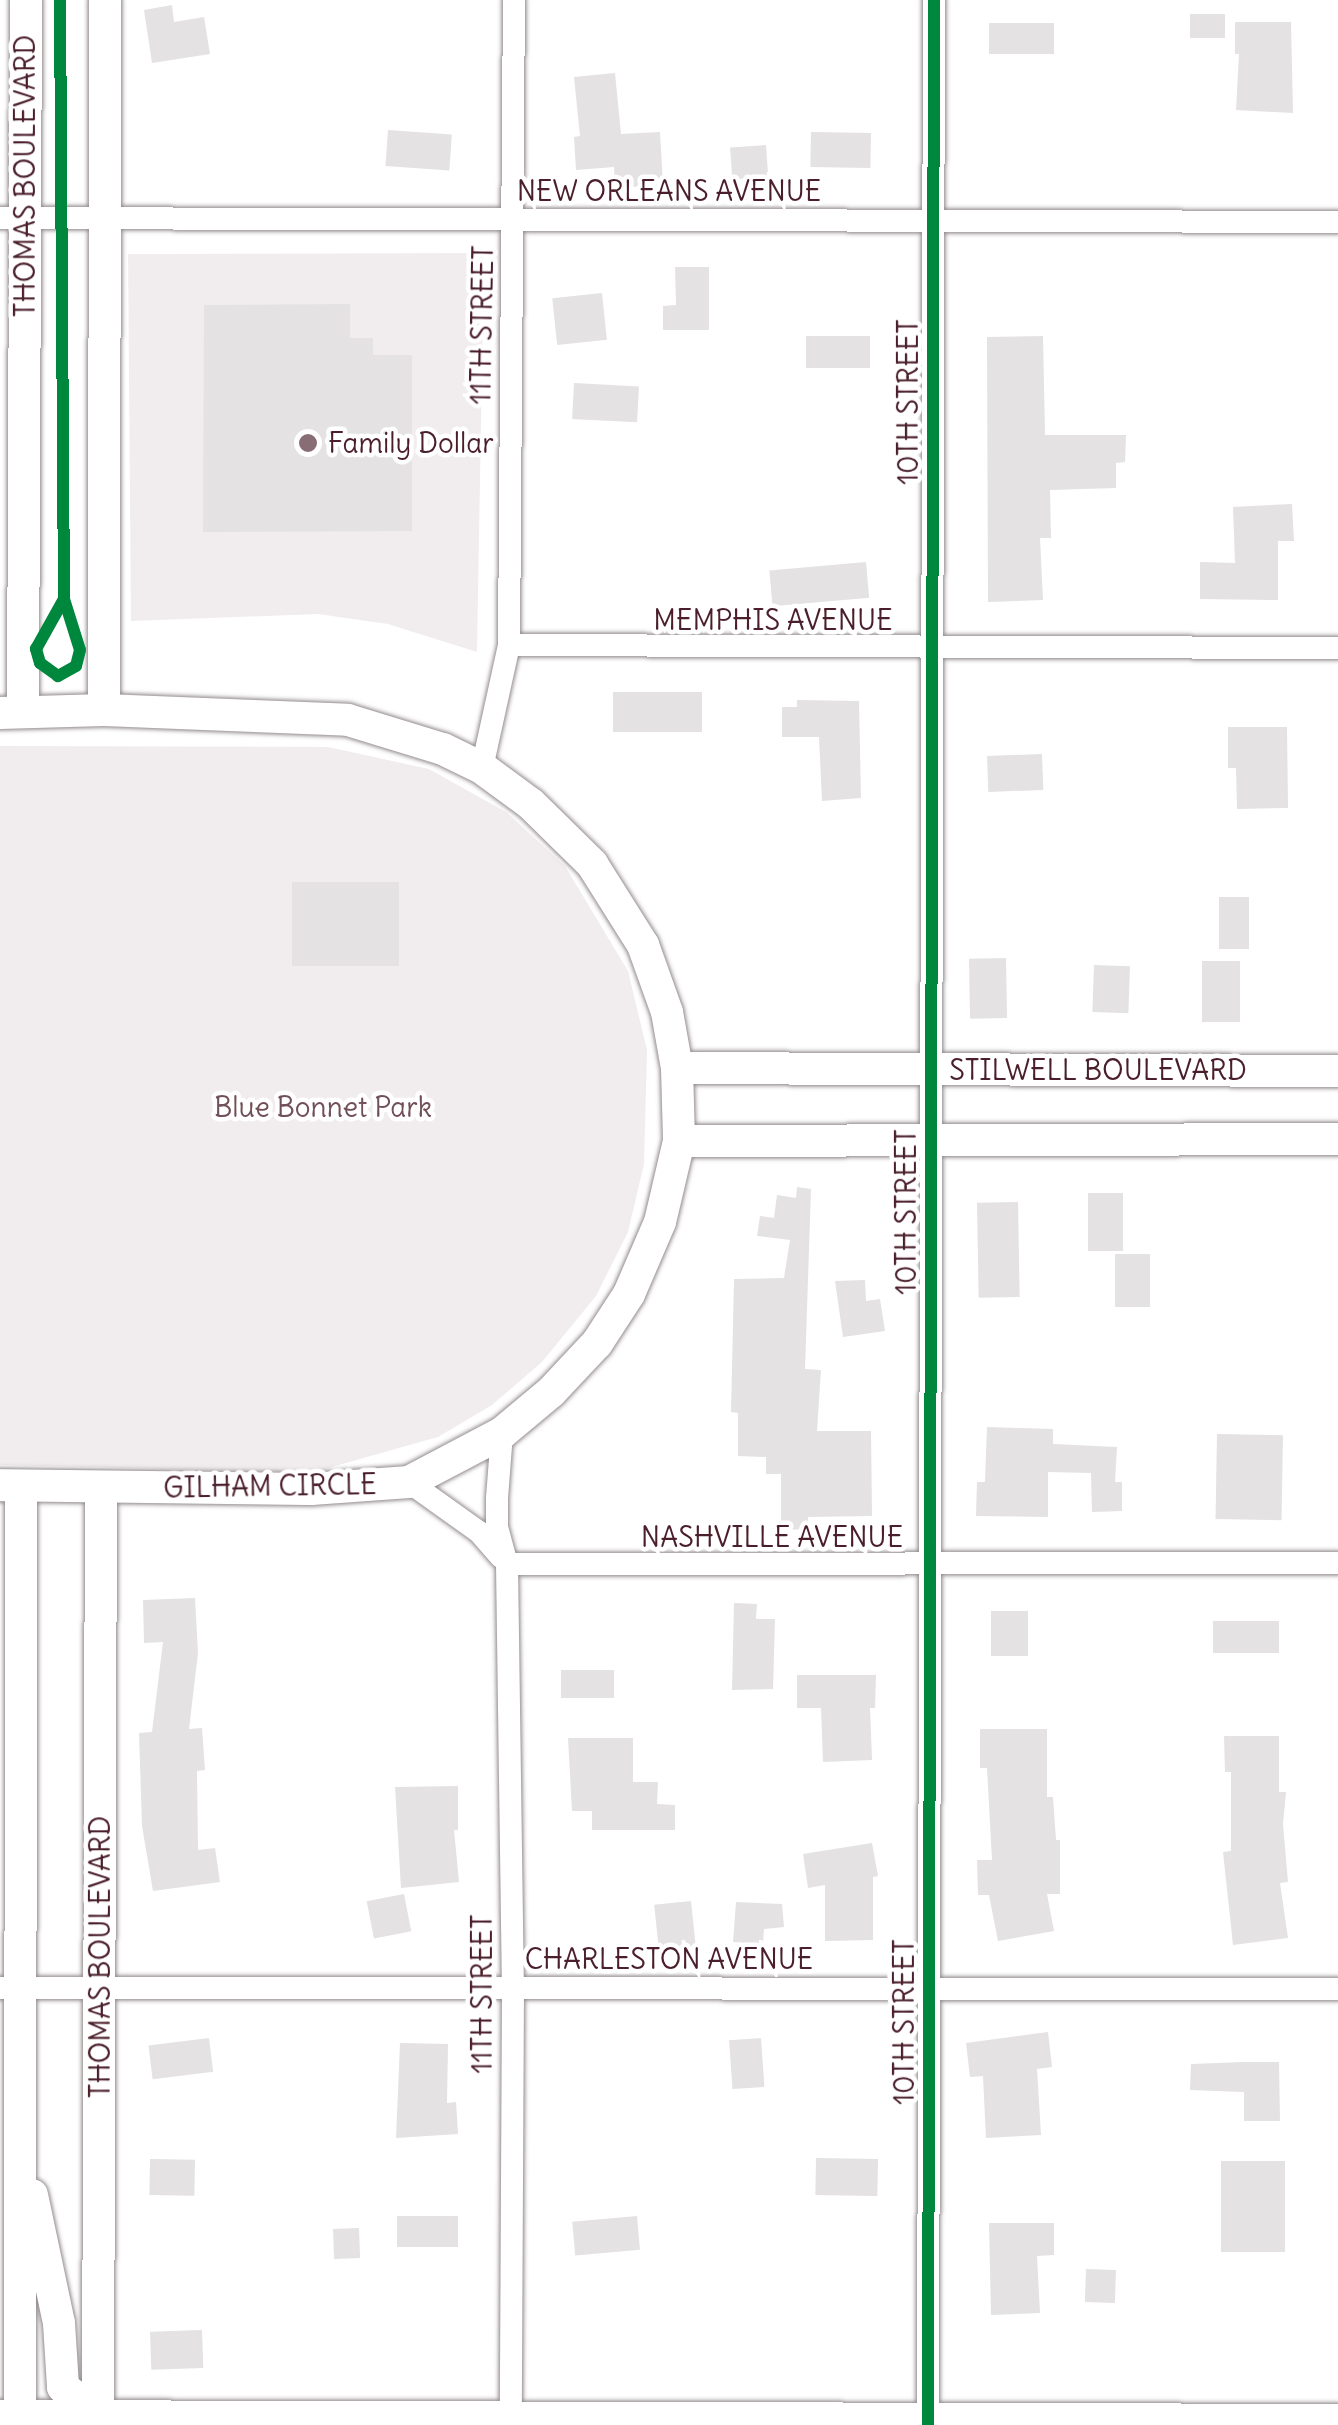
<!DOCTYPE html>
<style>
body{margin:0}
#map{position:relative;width:1338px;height:2425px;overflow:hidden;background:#fff;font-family:Delius,sans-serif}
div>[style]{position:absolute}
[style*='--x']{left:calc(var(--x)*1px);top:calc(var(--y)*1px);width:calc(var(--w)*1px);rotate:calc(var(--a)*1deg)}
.built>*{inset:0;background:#f1edee}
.building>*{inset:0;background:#e4e2e3;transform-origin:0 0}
.roads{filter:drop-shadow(0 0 2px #948c8e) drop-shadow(0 0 2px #948c8e)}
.minor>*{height:22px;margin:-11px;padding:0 11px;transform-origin:11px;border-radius:11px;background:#fff}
.tertiary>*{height:30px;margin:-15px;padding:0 15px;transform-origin:15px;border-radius:15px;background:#fff}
.secondary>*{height:32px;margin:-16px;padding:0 16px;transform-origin:16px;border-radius:16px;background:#fff}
.cycleway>*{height:12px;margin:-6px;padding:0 6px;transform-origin:6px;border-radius:6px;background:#00873e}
.dots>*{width:28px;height:28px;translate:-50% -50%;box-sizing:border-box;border:5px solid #fff;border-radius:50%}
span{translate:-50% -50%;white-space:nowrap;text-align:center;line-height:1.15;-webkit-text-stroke:9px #fff;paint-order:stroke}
.street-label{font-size:28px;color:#4a1f2b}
.poi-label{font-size:28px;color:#4a1f2b}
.left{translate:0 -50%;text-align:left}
.park-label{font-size:28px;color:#714f58}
</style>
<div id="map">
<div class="built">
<div style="clip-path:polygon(484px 253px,477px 652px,388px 624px,318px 614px,131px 621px,128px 254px)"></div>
<div style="clip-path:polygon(0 746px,328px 747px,429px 769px,506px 812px,565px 866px,628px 971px,647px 1050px,644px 1164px,628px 1232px,596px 1296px,542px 1362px,492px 1405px,438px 1437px,314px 1472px,0 1465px)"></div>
</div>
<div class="building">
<div style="clip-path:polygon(172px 5px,174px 22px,204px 17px,210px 54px,152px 63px,144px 10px)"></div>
<div style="left:1190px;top:14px;width:35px;height:24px"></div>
<div style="clip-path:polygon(1235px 22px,1291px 22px,1293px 113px,1236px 110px,1239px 54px,1235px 54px)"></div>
<div style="left:989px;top:23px;width:65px;height:31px"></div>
<div style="clip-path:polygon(615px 73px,621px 134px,660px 132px,663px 185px,615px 188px,614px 167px,576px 170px,574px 137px,580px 136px,574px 77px)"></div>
<div style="left:388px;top:130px;width:64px;height:36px;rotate:4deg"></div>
<div style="left:811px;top:132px;width:60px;height:35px;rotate:1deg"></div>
<div style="left:766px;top:145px;width:32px;height:36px;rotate:86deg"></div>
<div style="clip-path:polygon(675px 267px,709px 267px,709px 330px,663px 330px,663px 306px,676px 305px)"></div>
<div style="left:602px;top:293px;width:47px;height:50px;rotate:84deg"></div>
<div style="clip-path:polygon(350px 304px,350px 338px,373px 338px,373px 355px,412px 355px,412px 531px,203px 532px,204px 305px)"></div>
<div style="left:806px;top:336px;width:64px;height:32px"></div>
<div style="clip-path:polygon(1043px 336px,1045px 435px,1126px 435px,1125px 462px,1116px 463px,1116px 488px,1050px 490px,1051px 538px,1040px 538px,1043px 600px,988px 602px,987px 337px)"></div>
<div style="left:574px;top:383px;width:65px;height:36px;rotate:3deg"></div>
<div style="clip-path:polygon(1292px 504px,1294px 541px,1278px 541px,1278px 600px,1200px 599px,1200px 562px,1235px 563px,1233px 507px)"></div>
<div style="left:866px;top:562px;width:36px;height:97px;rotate:85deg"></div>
<div style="left:702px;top:692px;width:40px;height:89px;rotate:90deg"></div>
<div style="clip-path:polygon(797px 700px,859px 701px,861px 798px,822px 801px,819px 737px,782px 737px,782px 707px,797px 707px)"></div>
<div style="clip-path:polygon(1228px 727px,1287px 727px,1288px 808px,1237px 809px,1236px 768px,1228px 768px)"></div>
<div style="left:1042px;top:754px;width:36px;height:55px;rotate:88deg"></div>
<div style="left:292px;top:882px;width:107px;height:84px"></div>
<div style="left:1219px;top:897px;width:30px;height:52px"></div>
<div style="left:1006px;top:958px;width:60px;height:37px;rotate:89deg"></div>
<div style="left:1240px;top:961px;width:61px;height:38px;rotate:90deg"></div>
<div style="left:1094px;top:965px;width:36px;height:47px;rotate:2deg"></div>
<div style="clip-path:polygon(797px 1187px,811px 1189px,805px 1369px,821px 1370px,817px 1431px,871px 1431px,872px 1516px,808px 1517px,808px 1529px,781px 1530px,781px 1474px,766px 1474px,766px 1457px,738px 1456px,738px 1413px,731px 1412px,734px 1279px,784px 1278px,790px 1240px,757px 1236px,760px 1216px,774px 1218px,777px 1195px,796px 1198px)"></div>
<div style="left:1088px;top:1193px;width:35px;height:58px"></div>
<div style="left:1018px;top:1202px;width:95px;height:41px;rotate:89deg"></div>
<div style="left:1115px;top:1254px;width:35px;height:53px"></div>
<div style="clip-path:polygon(865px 1280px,866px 1301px,880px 1299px,885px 1331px,843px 1337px,835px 1281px)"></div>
<div style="clip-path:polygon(987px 1427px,1053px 1429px,1053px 1444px,1117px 1447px,1115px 1482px,1122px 1482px,1122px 1511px,1092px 1512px,1091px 1473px,1048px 1472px,1048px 1517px,976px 1516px,977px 1482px,985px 1482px)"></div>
<div style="left:1217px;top:1434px;width:66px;height:85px;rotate:1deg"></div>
<div style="clip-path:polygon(195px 1598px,198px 1653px,189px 1729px,202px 1728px,205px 1770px,197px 1771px,198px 1850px,215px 1848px,220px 1882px,153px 1891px,142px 1826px,139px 1733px,152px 1732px,163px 1642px,144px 1643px,143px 1600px)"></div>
<div style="clip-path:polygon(734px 1603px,757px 1604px,756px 1619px,775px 1619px,773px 1689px,732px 1690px)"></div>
<div style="left:991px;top:1611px;width:37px;height:45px"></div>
<div style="left:1213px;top:1621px;width:66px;height:32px"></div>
<div style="left:561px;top:1670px;width:53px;height:28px"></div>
<div style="clip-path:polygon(797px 1675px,876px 1675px,875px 1708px,870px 1708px,872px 1760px,823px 1762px,821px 1708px,797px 1708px)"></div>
<div style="clip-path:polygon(980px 1729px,1047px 1729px,1047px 1797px,1053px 1797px,1056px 1840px,1060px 1840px,1060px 1894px,1047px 1894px,1054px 1931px,998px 1941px,989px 1895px,978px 1895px,977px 1860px,992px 1860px,987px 1768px,980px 1768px)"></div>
<div style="clip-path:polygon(1224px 1736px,1279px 1736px,1279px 1792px,1286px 1792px,1283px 1824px,1288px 1882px,1280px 1883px,1288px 1938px,1233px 1945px,1223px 1852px,1231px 1851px,1231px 1772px,1225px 1772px)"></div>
<div style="clip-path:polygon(568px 1738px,633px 1738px,633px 1782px,658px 1782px,657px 1804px,675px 1805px,675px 1830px,592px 1830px,592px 1811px,572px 1811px)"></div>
<div style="clip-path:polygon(458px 1786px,458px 1830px,454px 1830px,459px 1882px,401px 1888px,395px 1787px)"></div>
<div style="clip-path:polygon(872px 1843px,878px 1876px,873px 1877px,873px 1940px,825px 1941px,825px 1885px,808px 1888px,803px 1854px)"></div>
<div style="left:404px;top:1894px;width:38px;height:38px;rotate:79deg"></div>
<div style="left:691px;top:1901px;width:46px;height:37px;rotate:84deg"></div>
<div style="clip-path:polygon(736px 1902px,782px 1904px,784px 1927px,764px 1929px,763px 1944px,733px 1942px)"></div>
<div style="clip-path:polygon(1048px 2032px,1052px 2067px,1037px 2069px,1041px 2135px,986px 2138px,983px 2076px,970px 2077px,966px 2043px)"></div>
<div style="left:209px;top:2038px;width:34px;height:61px;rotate:83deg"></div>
<div style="left:761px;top:2038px;width:49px;height:32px;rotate:86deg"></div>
<div style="clip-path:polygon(400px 2043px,448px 2044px,447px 2103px,456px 2102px,458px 2134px,396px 2138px)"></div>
<div style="clip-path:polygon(1244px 2062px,1279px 2062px,1280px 2121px,1244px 2121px,1244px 2092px,1190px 2090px,1191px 2064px)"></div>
<div style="left:816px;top:2158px;width:62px;height:37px;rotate:1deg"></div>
<div style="left:150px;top:2159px;width:45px;height:36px;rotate:1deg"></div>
<div style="left:1221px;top:2161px;width:64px;height:91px"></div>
<div style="left:397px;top:2216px;width:61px;height:31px"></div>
<div style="left:637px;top:2216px;width:34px;height:65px;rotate:85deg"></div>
<div style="clip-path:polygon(989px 2223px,1054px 2223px,1054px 2255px,1037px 2256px,1040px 2313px,991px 2315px)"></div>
<div style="left:359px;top:2228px;width:30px;height:26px;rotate:88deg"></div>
<div style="left:1086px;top:2269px;width:30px;height:33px;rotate:2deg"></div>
<div style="left:202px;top:2330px;width:38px;height:52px;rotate:88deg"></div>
</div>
<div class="roads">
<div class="minor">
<div style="--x:0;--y:218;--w:1338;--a:0.17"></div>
<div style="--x:509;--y:645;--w:829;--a:0.21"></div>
<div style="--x:482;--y:768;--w:126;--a:-77.6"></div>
<div style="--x:509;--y:645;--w:645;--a:-89.56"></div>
<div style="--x:502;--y:1433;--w:65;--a:94.4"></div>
<div style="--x:497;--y:1498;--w:29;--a:90"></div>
<div style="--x:497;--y:1527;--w:38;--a:75"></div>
<div style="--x:507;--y:1564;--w:426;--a:89.2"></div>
<div style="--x:513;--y:1990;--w:435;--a:90.3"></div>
<div style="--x:409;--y:1482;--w:86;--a:35.5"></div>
<div style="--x:479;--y:1532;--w:33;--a:49"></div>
<div style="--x:507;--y:1564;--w:831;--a:-0.07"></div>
<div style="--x:0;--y:1988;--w:1338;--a:0.04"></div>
<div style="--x:928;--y:2425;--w:2425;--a:-89.86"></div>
</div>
<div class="tertiary">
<div style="--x:0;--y:2415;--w:1338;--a:0.17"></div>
</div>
<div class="secondary">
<div style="--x:104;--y:710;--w:710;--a:-89.92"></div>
<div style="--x:23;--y:712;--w:712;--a:-89.76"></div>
<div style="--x:0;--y:713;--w:104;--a:-1.7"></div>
<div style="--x:104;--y:710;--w:244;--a:2.3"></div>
<div style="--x:348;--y:720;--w:99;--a:17"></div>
<div style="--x:443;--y:749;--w:43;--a:26"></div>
<div style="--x:482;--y:768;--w:61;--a:36.3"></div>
<div style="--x:531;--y:804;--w:86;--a:44.5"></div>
<div style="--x:592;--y:864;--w:96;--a:57.8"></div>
<div style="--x:643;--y:945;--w:71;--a:70.3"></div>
<div style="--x:667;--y:1012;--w:57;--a:79.9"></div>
<div style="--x:677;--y:1068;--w:73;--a:88.4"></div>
<div style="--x:679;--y:1141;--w:83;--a:103.2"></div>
<div style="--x:660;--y:1222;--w:78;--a:113.3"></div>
<div style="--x:629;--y:1294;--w:59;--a:123.1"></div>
<div style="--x:597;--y:1343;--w:67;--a:133.2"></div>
<div style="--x:551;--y:1392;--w:64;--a:140.1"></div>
<div style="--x:502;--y:1433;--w:105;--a:152.2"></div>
<div style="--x:409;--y:1482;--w:98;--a:175.9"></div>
<div style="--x:311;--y:1489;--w:311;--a:-179.3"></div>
<div style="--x:677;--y:1068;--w:661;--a:0.26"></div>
<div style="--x:679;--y:1141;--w:659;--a:-0.17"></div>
<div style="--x:32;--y:2195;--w:131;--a:78.1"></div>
<div style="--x:59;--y:2323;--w:64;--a:86.4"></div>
<div style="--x:63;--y:2387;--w:45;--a:38.7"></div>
<div style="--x:20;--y:2425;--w:939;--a:-89.94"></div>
<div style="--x:98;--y:2425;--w:937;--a:-89.82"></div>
</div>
</div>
<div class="cycleway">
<div style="--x:60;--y:0;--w:599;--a:89.62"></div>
<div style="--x:64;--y:599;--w:53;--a:72.6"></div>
<div style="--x:80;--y:650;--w:16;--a:104"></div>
<div style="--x:76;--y:666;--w:21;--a:151"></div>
<div style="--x:58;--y:676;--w:22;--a:-144"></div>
<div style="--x:40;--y:663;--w:15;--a:-106"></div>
<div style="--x:36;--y:649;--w:57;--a:-60.8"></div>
<div style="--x:928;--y:2425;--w:2425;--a:-89.86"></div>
</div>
<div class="dots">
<div style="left:308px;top:443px;background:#896d75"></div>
</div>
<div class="street-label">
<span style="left:25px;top:176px;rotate:-90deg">THOMAS BOULEVARD</span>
<span style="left:669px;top:191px">NEW ORLEANS AVENUE</span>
<span style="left:482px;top:325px;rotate:-89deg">11TH STREET</span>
<span style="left:908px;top:402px;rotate:-90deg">10TH STREET</span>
<span style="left:773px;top:620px">MEMPHIS AVENUE</span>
<span style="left:1098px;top:1070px">STILWELL BOULEVARD</span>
<span style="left:906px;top:1212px;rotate:-90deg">10TH STREET</span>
<span style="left:270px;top:1486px;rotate:-1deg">GILHAM CIRCLE</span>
<span style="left:772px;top:1537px">NASHVILLE AVENUE</span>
<span style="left:100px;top:1957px;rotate:-90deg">THOMAS BOULEVARD</span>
<span style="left:669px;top:1959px">CHARLESTON AVENUE</span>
<span style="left:482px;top:1994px;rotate:-90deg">11TH STREET</span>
<span style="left:904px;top:2022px;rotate:-90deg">10TH STREET</span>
</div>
<div class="poi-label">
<span class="left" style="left:328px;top:443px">Family Dollar</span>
</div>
<div class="park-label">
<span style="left:323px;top:1107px">Blue Bonnet Park</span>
</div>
</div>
